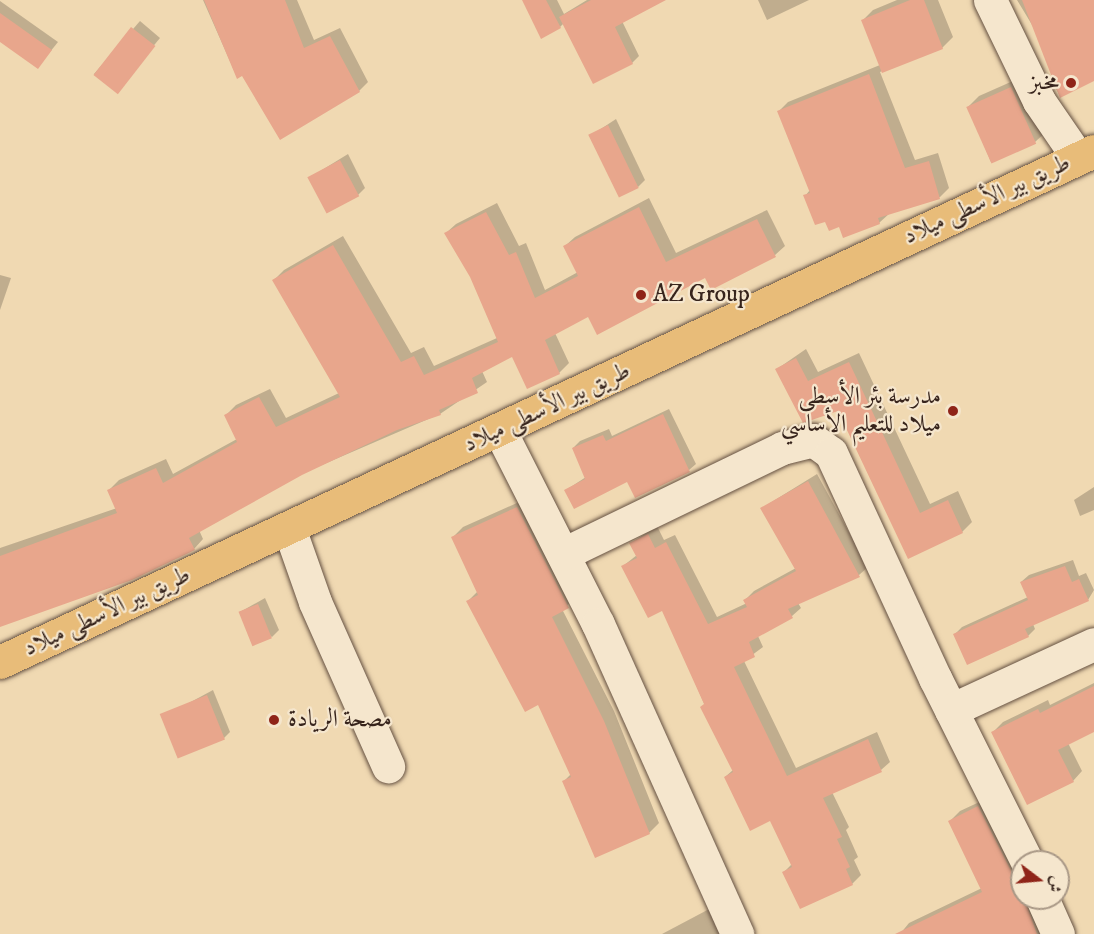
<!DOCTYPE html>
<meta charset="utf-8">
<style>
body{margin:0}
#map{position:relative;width:1094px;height:934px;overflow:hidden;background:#f0d9b2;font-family:"IM FELL DW Pica",Amiri,serif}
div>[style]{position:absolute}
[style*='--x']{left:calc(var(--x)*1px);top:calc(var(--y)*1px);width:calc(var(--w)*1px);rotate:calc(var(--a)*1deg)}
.shadow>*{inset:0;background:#0003}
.building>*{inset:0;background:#e8a68c;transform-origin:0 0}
.roads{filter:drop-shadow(0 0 2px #655142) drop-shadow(0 0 2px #655142)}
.minor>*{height:33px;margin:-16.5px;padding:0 16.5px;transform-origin:16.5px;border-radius:16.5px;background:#f5e6cd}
.major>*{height:33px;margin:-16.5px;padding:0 16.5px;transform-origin:16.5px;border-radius:16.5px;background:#e8bc79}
.dots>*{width:16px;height:16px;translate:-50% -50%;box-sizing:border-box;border:3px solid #f5e6cd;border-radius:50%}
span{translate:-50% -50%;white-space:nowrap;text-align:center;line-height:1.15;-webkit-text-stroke:4.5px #f5e6cd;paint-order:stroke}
.poi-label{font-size:24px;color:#37241c}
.right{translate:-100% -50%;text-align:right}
.left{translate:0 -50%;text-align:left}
.street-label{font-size:24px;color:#37241c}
.north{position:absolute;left:1010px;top:850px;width:60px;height:60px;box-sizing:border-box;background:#f5e6cd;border:2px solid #a99886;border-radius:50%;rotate:106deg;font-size:16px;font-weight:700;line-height:24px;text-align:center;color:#37241c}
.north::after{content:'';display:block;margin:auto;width:21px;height:27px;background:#8f2418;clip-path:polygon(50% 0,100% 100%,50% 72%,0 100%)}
</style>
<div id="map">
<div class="shadow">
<div style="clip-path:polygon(203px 0,297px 0,314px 40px,340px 28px,368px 82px,359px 91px,243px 74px,237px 77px)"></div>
<div style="clip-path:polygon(523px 0,557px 0,564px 14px,587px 0,661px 0,622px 21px,639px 56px,632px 63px,564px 23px,560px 27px)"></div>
<div style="clip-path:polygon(758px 0,809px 0,767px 20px)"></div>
<div style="clip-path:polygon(897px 0,938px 0,953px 37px,942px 48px,880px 72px,915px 160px,938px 153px,949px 188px,940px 197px,890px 213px,879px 223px,840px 225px,826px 220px,805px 196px,810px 190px,779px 111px,788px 102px,880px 65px,863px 20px,873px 10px)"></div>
<div style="clip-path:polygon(1017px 0,1094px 0,1094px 80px,1060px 96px,1051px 80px,1055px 76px,1043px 43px)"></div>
<div style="clip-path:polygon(0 1px,58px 42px,38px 67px,0 40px)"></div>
<div style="clip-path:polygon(140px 21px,160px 38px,122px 84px,94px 74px)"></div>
<div style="clip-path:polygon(1022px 77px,1046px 132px,1035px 142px,991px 162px,968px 107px,979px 96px)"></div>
<div style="clip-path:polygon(616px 119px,645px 180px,638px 187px,590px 136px)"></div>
<div style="clip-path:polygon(348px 154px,365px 188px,358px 195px,309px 178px)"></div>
<div style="clip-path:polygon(649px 198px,676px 253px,767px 210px,785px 246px,775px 255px,589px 315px,555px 333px,569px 363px,559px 373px,513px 355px,482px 371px,487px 382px,440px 414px,301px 474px,199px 530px,203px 539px,194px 549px,0 625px,0 548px,117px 508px,109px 490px,119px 480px,166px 459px,173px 474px,237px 439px,226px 415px,236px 405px,270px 389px,286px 418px,339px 393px,274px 280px,284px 270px,343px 236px,411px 353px,424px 347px,434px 366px,497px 338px,471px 276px,446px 233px,456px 224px,497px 203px,519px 246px,526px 243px,545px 290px,578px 272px,565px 246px,575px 237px)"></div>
<div style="clip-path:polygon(0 275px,11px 278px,0 310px)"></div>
<div style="clip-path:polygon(806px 349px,818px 372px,859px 353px,930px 504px,958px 491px,972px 522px,962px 532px,909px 557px,839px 410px,777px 369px)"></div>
<div style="clip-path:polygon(669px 409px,696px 464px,689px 470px,566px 490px,586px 477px,573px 448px,580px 441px,609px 429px,612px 436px)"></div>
<div style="clip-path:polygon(817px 474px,868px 567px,859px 575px,798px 603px,801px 608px,792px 616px,758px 636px,763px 647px,744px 661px,796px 768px,877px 732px,890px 762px,881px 770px,832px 792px,849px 827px,846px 830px,858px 857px,854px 860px,861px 875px,852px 884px,784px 872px,792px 864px,770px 819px,725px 777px,733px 770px,663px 609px,623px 566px,637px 555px,631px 543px,657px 526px,664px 540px,675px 535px,717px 617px,747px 603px,745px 600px,754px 591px,796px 568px,762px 508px)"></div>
<div style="clip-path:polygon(1094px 487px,1094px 510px,1080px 516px,1074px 500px)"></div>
<div style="clip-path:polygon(528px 498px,578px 597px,562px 609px,614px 711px,659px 823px,649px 833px,564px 781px,571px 774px,539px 703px,468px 601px,478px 591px,453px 537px,463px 527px)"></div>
<div style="clip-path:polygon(1073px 560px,1079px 576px,1086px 573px,1094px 590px,1088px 600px,1033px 624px,1035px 629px,1028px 636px,955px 634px,962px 627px,1028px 597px,1021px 582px,1029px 575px)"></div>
<div style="clip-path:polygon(265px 598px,279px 630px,272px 637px,240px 612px)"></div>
<div style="clip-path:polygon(1094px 683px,1094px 730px,1068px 743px,1082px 771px,1073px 781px,993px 732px,1003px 722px,1048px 700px,1050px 705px)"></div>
<div style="clip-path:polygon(213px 690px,230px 732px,224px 738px,163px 717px)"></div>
<div style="clip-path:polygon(988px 798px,1022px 869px,1022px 898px,1036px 898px,1053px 934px,900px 934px,909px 923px,982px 888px,950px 821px,960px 811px)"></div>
<div style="clip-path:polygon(713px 907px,727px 934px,662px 934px)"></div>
</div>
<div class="building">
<div style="clip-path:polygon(204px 0,285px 0,304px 48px,330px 36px,360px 92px,280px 140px,242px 76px,237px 79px)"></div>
<div style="clip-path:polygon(522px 0,546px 0,561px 28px,541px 39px)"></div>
<div style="clip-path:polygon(591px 0,666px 0,615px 27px,633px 64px,593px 84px,559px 17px)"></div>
<div style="clip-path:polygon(910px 0,924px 0,943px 49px,882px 73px,861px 20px)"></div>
<div style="clip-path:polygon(1022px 0,1094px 0,1094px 81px,1060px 98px)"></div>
<div style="clip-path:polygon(0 13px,52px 50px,38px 69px,0 42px)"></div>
<div style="left:131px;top:27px;width:31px;height:61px;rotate:38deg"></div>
<div style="clip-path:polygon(869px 74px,905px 168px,929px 161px,940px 199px,878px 218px,880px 224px,843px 238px,839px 227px,829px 231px,825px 222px,815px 225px,803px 195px,810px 193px,777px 111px)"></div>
<div style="left:1011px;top:87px;width:62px;height:49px;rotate:66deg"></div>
<div style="left:608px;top:125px;width:70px;height:22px;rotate:64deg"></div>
<div style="left:340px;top:160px;width:41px;height:37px;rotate:62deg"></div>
<div style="clip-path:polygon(639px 207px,666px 262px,757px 219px,776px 257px,711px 290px,705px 278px,597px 335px,588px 317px,545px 340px,560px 374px,527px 389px,512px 357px,472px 378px,478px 393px,439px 410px,441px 415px,397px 430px,302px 475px,189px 538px,195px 550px,132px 580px,0 627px,0 556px,117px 513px,107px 490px,156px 468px,163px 483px,237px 442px,224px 415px,259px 397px,276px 427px,340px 397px,272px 280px,333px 245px,401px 362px,414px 356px,424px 375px,498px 342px,470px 277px,444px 233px,486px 212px,509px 255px,516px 252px,535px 298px,578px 276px,563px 246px)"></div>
<div style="clip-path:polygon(796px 358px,808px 381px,849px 362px,920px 513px,948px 500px,963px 533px,908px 559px,838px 411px,803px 423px,775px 369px)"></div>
<div style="clip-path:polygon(663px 414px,690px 472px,635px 498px,627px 482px,574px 509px,564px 490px,585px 479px,572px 448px,603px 435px,606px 441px)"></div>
<div style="clip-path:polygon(808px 481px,860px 577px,788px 609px,793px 618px,749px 642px,755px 657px,734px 667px,787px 776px,868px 739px,882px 772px,823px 798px,842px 837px,837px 839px,850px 867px,846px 869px,853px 885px,800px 909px,782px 872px,792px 867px,770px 821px,750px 831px,724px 777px,733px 772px,700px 707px,704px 704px,662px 611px,648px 618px,621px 566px,637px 558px,629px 543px,648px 534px,655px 548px,666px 542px,708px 624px,747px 607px,743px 600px,796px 571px,760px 508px)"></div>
<div style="clip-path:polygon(517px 507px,569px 608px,552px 617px,604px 721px,650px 834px,595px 858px,562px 781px,571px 777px,538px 705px,525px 712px,466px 601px,478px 595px,451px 537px)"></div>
<div style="clip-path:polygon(1065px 566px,1072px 582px,1079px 579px,1089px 601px,1025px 629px,1029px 637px,967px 665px,953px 634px,1028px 600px,1020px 582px)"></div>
<div style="left:258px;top:604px;width:37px;height:21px;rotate:68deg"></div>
<div style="clip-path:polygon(1094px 686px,1094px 732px,1058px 750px,1074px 782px,1027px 805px,991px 732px,1038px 709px,1040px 713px)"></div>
<div style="left:207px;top:695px;width:48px;height:51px;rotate:68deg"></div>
<div style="clip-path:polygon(978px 806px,1022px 892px,1037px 934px,895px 934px,982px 892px,948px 821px)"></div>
</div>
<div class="roads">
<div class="minor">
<div style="--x:990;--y:0;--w:112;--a:64.1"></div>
<div style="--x:1039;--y:101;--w:69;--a:55.6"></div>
<div style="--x:500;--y:431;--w:216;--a:63.1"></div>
<div style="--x:598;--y:624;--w:340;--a:65.8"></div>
<div style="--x:289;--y:528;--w:78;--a:70.6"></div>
<div style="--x:315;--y:602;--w:180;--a:66"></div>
<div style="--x:563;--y:554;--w:243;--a:-25.8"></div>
<div style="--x:782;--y:448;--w:32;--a:-14"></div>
<div style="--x:813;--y:440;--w:22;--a:36"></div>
<div style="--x:831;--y:453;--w:248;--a:65.2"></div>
<div style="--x:935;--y:678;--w:206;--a:63.4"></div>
<div style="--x:951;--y:710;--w:157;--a:-24.8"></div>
<div style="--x:1042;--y:898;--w:39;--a:66"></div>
</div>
<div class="major">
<div style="--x:0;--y:662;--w:1207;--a:-25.04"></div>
</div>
</div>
<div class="dots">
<div style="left:1071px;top:83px;background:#8f2418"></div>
<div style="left:641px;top:295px;background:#8f2418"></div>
<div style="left:953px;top:411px;background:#8f2418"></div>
<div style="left:274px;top:720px;background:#8f2418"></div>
</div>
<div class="poi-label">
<span class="right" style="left:1059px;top:83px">مخبز</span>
<span class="left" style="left:653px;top:295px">AZ Group</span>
<span class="right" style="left:941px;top:411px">مدرسة بئر الأسطى<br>ميلاد للتعليم الأساسي</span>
<span class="left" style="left:288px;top:720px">مصحة الريادة</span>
</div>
<div class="street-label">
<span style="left:987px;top:200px;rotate:-25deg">طريق بير الأسطى ميلاد</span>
<span style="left:547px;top:408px;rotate:-25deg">طريق بير الأسطى ميلاد</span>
<span style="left:107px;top:612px;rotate:-25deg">طريق بير الأسطى ميلاد</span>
</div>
<div class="north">ش</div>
</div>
